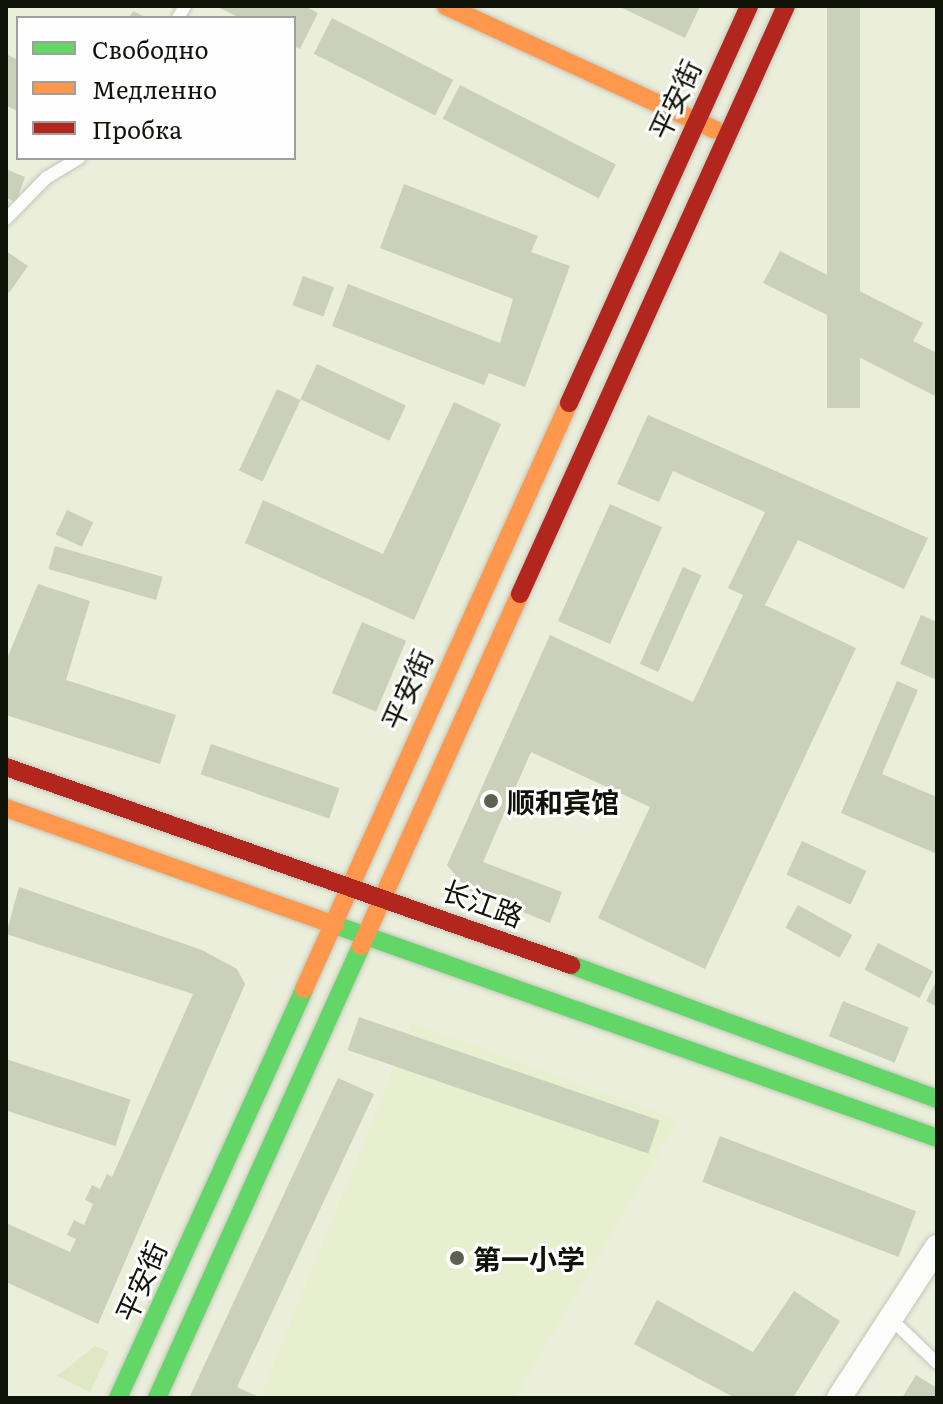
<!DOCTYPE html>
<meta charset="utf-8">
<style>
body{margin:0}
#map{position:relative;width:943px;height:1404px;overflow:hidden;background:#eaeedb;font-family:Literata,"Noto Sans SC",serif}
div>[style]{position:absolute}
[style*='--x']{left:calc(var(--x)*1px);top:calc(var(--y)*1px);width:calc(var(--w)*1px);rotate:calc(var(--a)*1deg)}
.built>*{inset:0;background:#e7efcf}
.green>*{inset:0;background:#dfe7c3}
.building>*{inset:0;background:#cbd0bb;transform-origin:0 0}
.roads{filter:drop-shadow(0 0 2px #c3c6b8) drop-shadow(0 0 2px #c3c6b8)}
.lane>*{height:12px;margin:-6px;padding:0 6px;transform-origin:6px;border-radius:6px;background:#fcfcfa}
.street>*{height:24px;margin:-12px;padding:0 12px;transform-origin:12px;border-radius:12px;background:#fcfcfa}
.fast>*{height:18px;margin:-9px;padding:0 9px;transform-origin:9px;border-radius:9px;background:#63d668}
.slow>*{height:18px;margin:-9px;padding:0 9px;transform-origin:9px;border-radius:9px;background:#ff974d}
.jam>*{height:18px;margin:-9px;padding:0 9px;transform-origin:9px;border-radius:9px;background:#b3261e}
.dots>*{width:22px;height:22px;translate:-50% -50%;box-sizing:border-box;border:4px solid #fefefe;border-radius:50%}
span{translate:-50% -50%;white-space:nowrap;text-align:center;line-height:1.15;-webkit-text-stroke:6px #fefefe;paint-order:stroke}
.street-label{font-size:28px;color:#101307}
.poi-label{font-size:28px;color:#101307;font-weight:700}
.left{translate:0 -50%;text-align:left}
.frame{position:absolute;inset:0;border:8px solid #101307;pointer-events:none}
.legend{position:absolute;left:16px;top:16px;width:280px;height:144px;box-sizing:border-box;background:#fefefe;border:2px solid #9fa09b;margin:0;padding:10px 14px;list-style:none;font-size:24px;color:#101307}
.legend li{display:flex;align-items:center;gap:16px;height:40px}
.legend b{width:40px;border:2px solid #9fa09b}
</style>
<div id="map">
<div class="built">
<div style="clip-path:polygon(412px 1023px,678px 1120px,515px 1398px,265px 1398px,261px 1396px)"></div>
</div>
<div class="green">
<div style="clip-path:polygon(95px 1346px,109px 1352px,90px 1392px,57px 1376px)"></div>
</div>
<div class="building">
<div style="clip-path:polygon(216px 6px,305px 6px,318px 13px,300px 49px,294px 46px,294px 18px,240px 18px)"></div>
<div style="clip-path:polygon(618px 6px,700px 6px,685px 38px)"></div>
<div style="left:827px;top:6px;width:33px;height:402px"></div>
<div style="clip-path:polygon(133px 11px,147px 18px,129px 18px)"></div>
<div style="left:332px;top:18px;width:136px;height:40px;rotate:27deg"></div>
<div style="clip-path:polygon(6px 54px,18px 60px,18px 112px,6px 105px)"></div>
<div style="left:460px;top:85px;width:175px;height:38px;rotate:27deg"></div>
<div style="clip-path:polygon(6px 169px,25px 177px,16px 202px,6px 198px)"></div>
<div style="clip-path:polygon(404px 184px,538px 236px,531px 252px,570px 266px,525px 387px,489px 373px,484px 385px,332px 326px,348px 284px,500px 343px,513px 299px,380px 248px)"></div>
<div style="clip-path:polygon(6px 251px,28px 266px,9px 293px,6px 290px)"></div>
<div style="clip-path:polygon(780px 251px,923px 323px,913px 341px,937px 353px,937px 397px,847px 351px,857px 330px,763px 283px)"></div>
<div style="left:303px;top:276px;width:33px;height:31px;rotate:20deg"></div>
<div style="left:317px;top:364px;width:98px;height:39px;rotate:25deg"></div>
<div style="left:277px;top:389px;width:26px;height:90px;rotate:25deg"></div>
<div style="clip-path:polygon(454px 402px,501px 424px,414px 620px,245px 543px,263px 500px,383px 554px)"></div>
<div style="clip-path:polygon(648px 415px,928px 538px,904px 589px,798px 540px,765px 605px,856px 648px,705px 969px,598px 918px,650px 807px,531px 752px,483px 862px,562px 892px,550px 923px,468px 890px,447px 865px,550px 635px,693px 702px,743px 595px,728px 588px,765px 512px,673px 471px,659px 502px,617px 484px)"></div>
<div style="left:610px;top:504px;width:57px;height:128px;rotate:24deg"></div>
<div style="left:67px;top:510px;width:29px;height:27px;rotate:25deg"></div>
<div style="left:55px;top:546px;width:112px;height:24px;rotate:16deg"></div>
<div style="left:683px;top:567px;width:20px;height:106px;rotate:24deg"></div>
<div style="clip-path:polygon(38px 584px,90px 601px,66px 680px,176px 715px,160px 764px,6px 715px,6px 661px)"></div>
<div style="clip-path:polygon(921px 615px,937px 622px,937px 680px,900px 664px)"></div>
<div style="left:362px;top:622px;width:48px;height:77px;rotate:23deg"></div>
<div style="clip-path:polygon(897px 681px,918px 690px,882px 774px,937px 797px,937px 854px,841px 813px)"></div>
<div style="left:211px;top:744px;width:136px;height:32px;rotate:19deg"></div>
<div style="left:802px;top:841px;width:71px;height:37px;rotate:25deg"></div>
<div style="clip-path:polygon(19px 887px,202px 950px,237px 969px,245px 984px,98px 1324px,6px 1282px,6px 1223px,70px 1252px,76px 1239px,67px 1235px,74px 1220px,84px 1225px,93px 1204px,85px 1200px,92px 1185px,100px 1189px,107px 1174px,112px 1177px,193px 994px,6px 934px)"></div>
<div style="left:798px;top:905px;width:62px;height:26px;rotate:29deg"></div>
<div style="left:878px;top:943px;width:62px;height:30px;rotate:27deg"></div>
<div style="clip-path:polygon(937px 980px,937px 1007px,926px 1001px)"></div>
<div style="left:843px;top:1001px;width:71px;height:38px;rotate:22deg"></div>
<div style="left:359px;top:1017px;width:318px;height:35px;rotate:19deg"></div>
<div style="left:6px;top:1059px;width:131px;height:49px;rotate:18deg"></div>
<div style="clip-path:polygon(338px 1078px,374px 1094px,237px 1387px,261px 1398px,189px 1398px)"></div>
<div style="left:720px;top:1136px;width:210px;height:49px;rotate:21deg"></div>
<div style="clip-path:polygon(794px 1291px,840px 1321px,793px 1398px,735px 1398px,634px 1344px,657px 1300px,753px 1352px)"></div>
<div style="clip-path:polygon(916px 1375px,937px 1388px,937px 1398px,902px 1398px)"></div>
</div>
<div class="roads">
<div class="lane">
<div style="--x:178;--y:18;--w:14;--a:-60"></div>
<div style="--x:6;--y:219;--w:57;--a:-45.7"></div>
<div style="--x:46;--y:178;--w:39;--a:-31"></div>
<div style="--x:890;--y:1318;--w:65;--a:43.8"></div>
</div>
<div class="street">
<div style="--x:839;--y:1398;--w:180;--a:-57"></div>
</div>
<div class="fast">
<div style="--x:335;--y:925;--w:639;--a:19.48"></div>
<div style="--x:571;--y:965;--w:390;--a:20.1"></div>
<div style="--x:118;--y:1398;--w:449;--a:-65.5"></div>
<div style="--x:157;--y:1398;--w:496;--a:-65.7"></div>
</div>
<div class="slow">
<div style="--x:446;--y:6;--w:296;--a:24.7"></div>
<div style="--x:6;--y:808;--w:349;--a:19.6"></div>
<div style="--x:361;--y:946;--w:386;--a:-65.7"></div>
<div style="--x:304;--y:989;--w:643;--a:-65.67"></div>
</div>
<div class="jam">
<div style="--x:569;--y:403;--w:436;--a:-65.6"></div>
<div style="--x:520;--y:594;--w:645;--a:-65.66"></div>
<div style="--x:6;--y:767;--w:599;--a:19.31"></div>
</div>
</div>
<div class="dots">
<div style="left:491px;top:801px;background:#5c6051"></div>
<div style="left:457px;top:1258px;background:#5c6051"></div>
</div>
<div class="street-label">
<span style="left:674px;top:99px;rotate:-65deg">平安街</span>
<span style="left:406px;top:689px;rotate:-66deg">平安街</span>
<span style="left:483px;top:902px;rotate:20deg">长江路</span>
<span style="left:140px;top:1281px;rotate:-66deg">平安街</span>
</div>
<div class="poi-label">
<span class="left" style="left:507px;top:801px">顺和宾馆</span>
<span class="left" style="left:473px;top:1258px">第一小学</span>
</div>
<div class="frame"></div>
<ul class="legend">
<li><b style="height:10px;background:#63d668"></b>Свободно</li>
<li><b style="height:10px;background:#ff974d"></b>Медленно</li>
<li><b style="height:10px;background:#b3261e"></b>Пробка</li>
</ul>
</div>
